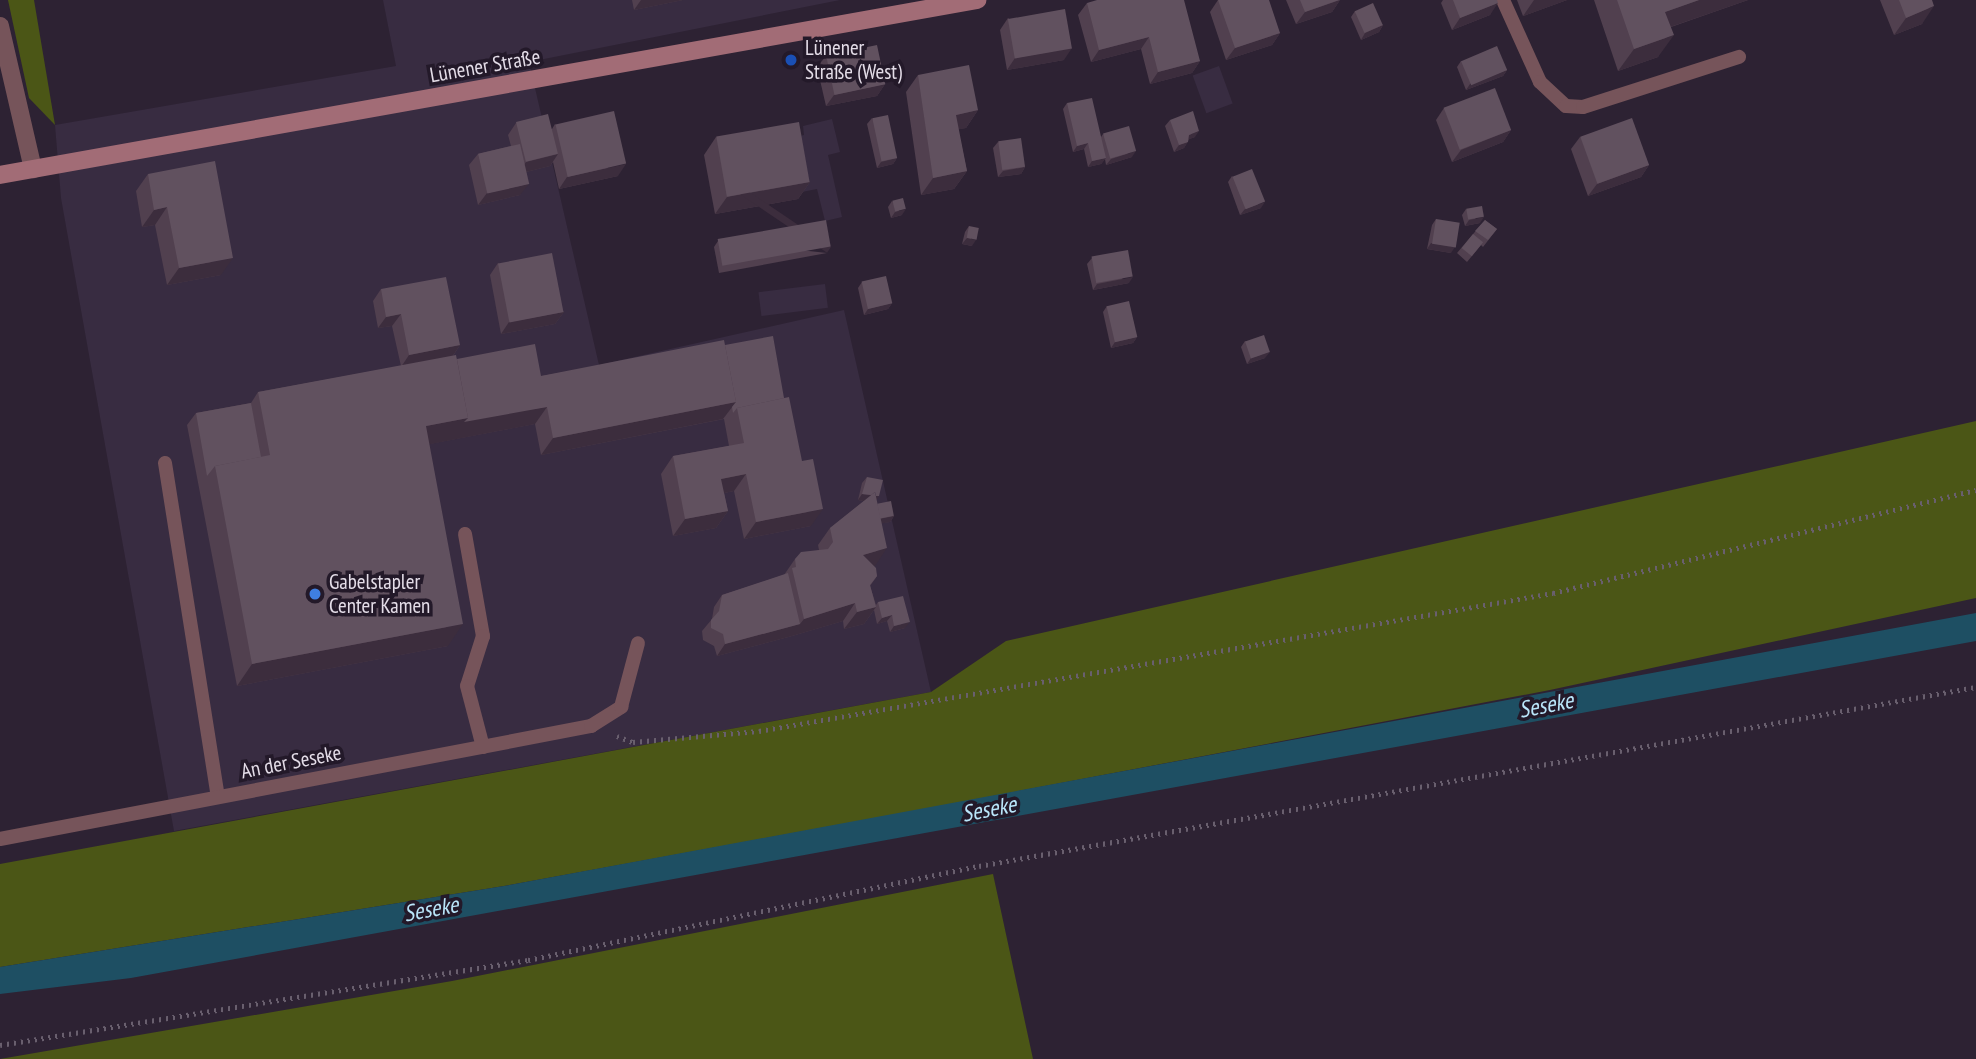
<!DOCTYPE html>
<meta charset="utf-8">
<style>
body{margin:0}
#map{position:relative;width:1976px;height:1059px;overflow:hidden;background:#2d2233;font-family:"PT Sans Narrow",sans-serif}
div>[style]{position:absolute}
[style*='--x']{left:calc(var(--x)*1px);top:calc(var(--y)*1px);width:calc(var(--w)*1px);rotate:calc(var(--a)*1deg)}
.built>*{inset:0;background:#382c41;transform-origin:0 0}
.green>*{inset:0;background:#4b5616}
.water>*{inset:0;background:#1e4f63}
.path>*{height:4.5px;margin-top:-2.25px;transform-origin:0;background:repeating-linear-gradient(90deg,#695f6e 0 2px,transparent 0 7px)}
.service>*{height:14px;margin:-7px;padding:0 7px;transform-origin:7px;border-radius:7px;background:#76545a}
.minor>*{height:18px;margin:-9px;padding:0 9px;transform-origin:9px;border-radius:9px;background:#76545a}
.secondary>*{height:18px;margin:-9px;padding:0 9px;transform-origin:9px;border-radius:9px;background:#a26c76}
.wall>*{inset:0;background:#51404f}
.shaded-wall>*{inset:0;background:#3c2d3d;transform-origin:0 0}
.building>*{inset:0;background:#61515f;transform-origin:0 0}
.dots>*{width:19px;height:19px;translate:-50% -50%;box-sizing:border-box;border:4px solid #231929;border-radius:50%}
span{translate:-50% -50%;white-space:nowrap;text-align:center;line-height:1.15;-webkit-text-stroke:7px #231929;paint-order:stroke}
.poi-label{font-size:21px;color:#e4dde8}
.left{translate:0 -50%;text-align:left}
.street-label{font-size:21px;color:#e4dde8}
.water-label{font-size:23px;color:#bae6fa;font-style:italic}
</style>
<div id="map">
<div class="built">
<div style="clip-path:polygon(383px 0,840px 0,529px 62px,599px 365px,844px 310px,931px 692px,174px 831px,61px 198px,55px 125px,396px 66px)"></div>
<div style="left:1219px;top:66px;width:40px;height:28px;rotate:70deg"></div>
<div style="clip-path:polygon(832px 119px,840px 152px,828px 155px,842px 217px,825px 221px,817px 189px,797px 193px,787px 139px,804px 135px,803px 126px)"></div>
<div style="left:825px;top:284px;width:24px;height:67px;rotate:83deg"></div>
</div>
<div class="green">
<div style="clip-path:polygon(8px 0,34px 0,55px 125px,29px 98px)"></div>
<div style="clip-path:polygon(1976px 421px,1976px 598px,1550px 690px,914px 811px,504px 886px,0 967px,0 864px,931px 692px,1006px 641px)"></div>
<div style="clip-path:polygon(993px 874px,1033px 1059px,0 1059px,452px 981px)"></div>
</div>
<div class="water">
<div style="clip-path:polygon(1976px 613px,1976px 641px,131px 978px,0 994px,0 967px,504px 886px)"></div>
</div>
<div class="path">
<div style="--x:617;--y:736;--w:17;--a:21"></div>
<div style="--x:633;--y:742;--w:126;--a:-5"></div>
<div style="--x:759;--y:731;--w:806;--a:-9.86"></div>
<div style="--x:1553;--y:593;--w:435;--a:-13.7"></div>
<div style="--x:0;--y:1045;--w:535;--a:-9.15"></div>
<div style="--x:528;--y:960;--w:461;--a:-11.8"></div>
<div style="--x:979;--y:866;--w:1013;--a:-10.18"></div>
</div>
<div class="service">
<div style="--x:1503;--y:0;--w:90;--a:65.7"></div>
<div style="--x:1540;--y:82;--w:35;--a:43"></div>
<div style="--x:1566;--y:106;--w:17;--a:3"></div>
<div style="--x:1583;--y:107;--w:164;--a:-17.8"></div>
<div style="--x:165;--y:463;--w:338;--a:81"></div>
<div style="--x:465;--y:534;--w:104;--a:80"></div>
<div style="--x:483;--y:636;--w:52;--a:107.7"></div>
<div style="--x:467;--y:686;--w:63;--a:75.3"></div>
<div style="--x:0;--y:839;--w:602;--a:-10.82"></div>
<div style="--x:591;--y:726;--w:36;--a:-32"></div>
<div style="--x:621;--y:707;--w:66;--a:-75.1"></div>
</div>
<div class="minor">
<div style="--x:0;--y:26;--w:147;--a:77"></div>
</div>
<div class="secondary">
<div style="--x:0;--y:175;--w:993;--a:-10.16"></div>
</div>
<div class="wall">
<div style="clip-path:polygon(632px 0,683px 0,634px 10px)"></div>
<div style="clip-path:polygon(1218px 0,1280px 33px,1272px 45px,1226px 60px,1210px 12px)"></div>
<div style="clip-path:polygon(1286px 0,1340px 0,1332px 12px,1296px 24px)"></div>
<div style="clip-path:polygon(1443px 0,1497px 0,1490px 15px,1452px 30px,1441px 3px)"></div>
<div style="clip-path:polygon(1517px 0,1567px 0,1523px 16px)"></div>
<div style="clip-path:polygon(1594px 0,1748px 0,1671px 27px,1658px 57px,1618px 71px)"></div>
<div style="clip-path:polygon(1880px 0,1932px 0,1922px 24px,1894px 35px)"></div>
<div style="clip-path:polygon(1087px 3px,1200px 61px,1192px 73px,1150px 84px,1141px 49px,1091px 62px,1078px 15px)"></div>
<div style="clip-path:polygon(1355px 11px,1383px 25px,1379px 32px,1361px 40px,1351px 17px)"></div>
<div style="clip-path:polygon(1008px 18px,1064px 60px,1007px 70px,1000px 30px)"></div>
<div style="clip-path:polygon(826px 56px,885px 84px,877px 96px,826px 106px,817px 67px)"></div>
<div style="clip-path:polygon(1461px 61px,1507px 70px,1503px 76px,1466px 90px,1457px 67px)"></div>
<div style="clip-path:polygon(918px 75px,978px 110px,966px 128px,958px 129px,967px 171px,954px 189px,921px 195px,906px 92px)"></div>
<div style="clip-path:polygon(1067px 103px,1101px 137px,1103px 134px,1132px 157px,1106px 165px,1105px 159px,1101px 164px,1088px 167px,1084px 149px,1073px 152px,1063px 109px)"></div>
<div style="clip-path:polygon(1444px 108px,1511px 130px,1503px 142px,1452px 162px,1436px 120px)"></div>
<div style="clip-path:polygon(872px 118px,897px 158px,893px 164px,877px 168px,867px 124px)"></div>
<div style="clip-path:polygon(1170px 120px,1195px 137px,1189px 139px,1184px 148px,1174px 152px,1165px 126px)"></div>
<div style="clip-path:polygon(516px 123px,552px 129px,555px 124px,618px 176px,559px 189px,553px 162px,550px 166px,526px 172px,520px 195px,478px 205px,469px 165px,478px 154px,511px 146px,508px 135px)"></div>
<div style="clip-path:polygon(716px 137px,810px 182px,798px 199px,715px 214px,704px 155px)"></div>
<div style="clip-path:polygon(1580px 137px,1649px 165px,1641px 177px,1588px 196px,1571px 149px)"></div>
<div style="clip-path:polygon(998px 142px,1025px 167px,1021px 174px,998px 177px,993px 148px)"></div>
<div style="clip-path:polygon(148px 174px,221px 275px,167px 285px,155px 225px,142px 227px,136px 191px)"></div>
<div style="clip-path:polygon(1232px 176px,1261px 208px,1240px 215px,1228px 182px)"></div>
<div style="clip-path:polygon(892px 201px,902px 215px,891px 218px,888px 207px)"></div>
<div style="clip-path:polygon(1466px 209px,1480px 223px,1465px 226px,1462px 215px)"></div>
<div style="clip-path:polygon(1436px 219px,1451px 253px,1427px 249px,1432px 225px)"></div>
<div style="clip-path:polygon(1485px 220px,1497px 229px,1483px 247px,1481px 245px,1467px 262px,1457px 253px)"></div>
<div style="clip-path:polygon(969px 226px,972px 246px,962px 244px,965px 232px)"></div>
<div style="clip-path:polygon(718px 241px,827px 253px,719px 273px,714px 247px)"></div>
<div style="clip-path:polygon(1092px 258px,1129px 283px,1093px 290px,1087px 264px)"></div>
<div style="clip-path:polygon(498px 263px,564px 312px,555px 324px,501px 334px,490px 275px)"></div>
<div style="clip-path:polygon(862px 282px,892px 303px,888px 309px,864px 315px,858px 288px)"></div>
<div style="clip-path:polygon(381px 289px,460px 345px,453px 356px,457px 359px,541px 376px,725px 345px,784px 398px,811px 526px,744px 539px,734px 491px,724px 493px,728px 511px,716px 528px,673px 536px,661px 474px,673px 456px,729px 446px,724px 419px,541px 455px,535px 424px,429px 444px,448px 646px,237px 686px,187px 425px,196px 413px,251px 403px,258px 392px,401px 366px,392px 326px,378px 328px,373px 301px)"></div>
<div style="clip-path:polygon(1107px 306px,1137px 337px,1133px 343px,1111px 348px,1103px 312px)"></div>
<div style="clip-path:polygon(1245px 341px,1265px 358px,1247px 364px,1241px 347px)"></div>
<div style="clip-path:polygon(867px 477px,877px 504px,894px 516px,890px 522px,881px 523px,875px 566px,874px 566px,877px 576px,870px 586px,876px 605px,878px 602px,905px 628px,890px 632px,887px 621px,877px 624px,874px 610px,864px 624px,844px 629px,843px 621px,792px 636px,717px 656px,714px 646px,703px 640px,702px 631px,712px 619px,714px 607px,722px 595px,784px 575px,795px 559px,819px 550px,818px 545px,830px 528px,864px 501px,858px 500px,862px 483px)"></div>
</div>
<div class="shaded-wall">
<div style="clip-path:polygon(641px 0,683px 0,634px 10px)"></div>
<div style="clip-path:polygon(1340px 0,1332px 12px,1296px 24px,1305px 12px)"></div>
<div style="clip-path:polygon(1534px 0,1567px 0,1523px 16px)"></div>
<div style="clip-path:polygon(1699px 0,1748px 0,1650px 34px,1665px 12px)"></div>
<div style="clip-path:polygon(1498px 3px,1490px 15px,1452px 30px,1460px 18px)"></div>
<div style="clip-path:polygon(1934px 6px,1922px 24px,1894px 35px,1906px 18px)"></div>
<div style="clip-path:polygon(1383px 25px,1379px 32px,1361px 40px,1365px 33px)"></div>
<div style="clip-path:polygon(1280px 33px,1272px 45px,1226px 60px,1235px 48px)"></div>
<div style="clip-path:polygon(1674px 35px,1658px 57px,1618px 71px,1634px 49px)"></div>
<div style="clip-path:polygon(1149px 37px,1141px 49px,1091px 62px,1099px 50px)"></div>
<div style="clip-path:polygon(1072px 48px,1064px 60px,1007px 70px,1015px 58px)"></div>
<div style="clip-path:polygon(1200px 61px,1192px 73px,1150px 84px,1158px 72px)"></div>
<div style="clip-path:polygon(1507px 70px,1503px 76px,1466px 90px,1470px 84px)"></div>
<div style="clip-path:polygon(885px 84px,877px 96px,826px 106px,834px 95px)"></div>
<div style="clip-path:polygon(978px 110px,966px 128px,944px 132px,956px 115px)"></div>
<div style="clip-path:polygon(1511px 130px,1503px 142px,1452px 162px,1461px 150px)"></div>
<div style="clip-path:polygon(1199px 131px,1195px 137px,1185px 141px,1189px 135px)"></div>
<div style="clip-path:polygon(1188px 142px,1184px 148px,1174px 152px,1179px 145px)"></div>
<div style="clip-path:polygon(1088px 143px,1084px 149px,1073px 152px,1077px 146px)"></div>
<div style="clip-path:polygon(1136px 151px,1132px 157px,1106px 165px,1111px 159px)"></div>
<div style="clip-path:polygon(558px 154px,550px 166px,518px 174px,526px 162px)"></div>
<div style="clip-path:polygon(897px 158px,893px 164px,877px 168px,881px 162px)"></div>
<div style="clip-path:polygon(1106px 158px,1101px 164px,1088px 167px,1092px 161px)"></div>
<div style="clip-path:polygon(626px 164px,618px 176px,559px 189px,567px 177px)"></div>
<div style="clip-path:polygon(1649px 165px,1641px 177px,1588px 196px,1597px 184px)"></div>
<div style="clip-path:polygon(1025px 167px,1021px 174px,998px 177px,1003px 171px)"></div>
<div style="clip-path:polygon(967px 171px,954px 189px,921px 195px,933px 178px)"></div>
<div style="clip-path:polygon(810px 182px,798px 199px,715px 214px,727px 197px)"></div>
<div style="clip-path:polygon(529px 184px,520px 195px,478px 205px,487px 193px)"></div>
<div style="clip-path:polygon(1265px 202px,1261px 208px,1240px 215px,1245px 209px)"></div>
<div style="clip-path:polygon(167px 207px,155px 225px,142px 227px,154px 210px)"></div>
<div style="clip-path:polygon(906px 209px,902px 215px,891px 218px,895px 212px)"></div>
<div style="clip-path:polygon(1484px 217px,1480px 223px,1465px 226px,1469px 220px)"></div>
<div style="clip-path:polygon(967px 238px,976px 240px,972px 246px,962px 244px)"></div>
<div style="clip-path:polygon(1431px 243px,1455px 247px,1451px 253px,1427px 249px)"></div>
<div style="left:831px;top:247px;width:7px;height:110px;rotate:124deg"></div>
<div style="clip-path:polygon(233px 258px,221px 275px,167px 285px,179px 268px)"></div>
<div style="clip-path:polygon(1133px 277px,1129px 283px,1093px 290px,1097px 284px)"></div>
<div style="clip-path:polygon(892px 303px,888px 309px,864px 315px,868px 309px)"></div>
<div style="clip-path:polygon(564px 312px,555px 324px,501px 334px,509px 322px)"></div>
<div style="clip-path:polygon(401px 314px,392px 326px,378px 328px,386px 317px)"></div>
<div style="clip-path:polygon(1137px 337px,1133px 343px,1111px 348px,1115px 342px)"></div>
<div style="clip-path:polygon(460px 345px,452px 357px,401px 367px,409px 355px)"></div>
<div style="clip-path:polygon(1270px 352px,1265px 358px,1247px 364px,1251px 358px)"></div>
<div style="clip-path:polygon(736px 402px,723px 419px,541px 455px,553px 438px)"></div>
<div style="clip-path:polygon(547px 407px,535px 424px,410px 448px,426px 426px,468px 418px)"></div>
<div style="clip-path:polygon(746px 474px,734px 491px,709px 496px,721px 479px)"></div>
<div style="clip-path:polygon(862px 494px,879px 496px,875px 503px,858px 500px)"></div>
<div style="clip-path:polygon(823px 509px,811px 526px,744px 539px,756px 522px)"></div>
<div style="clip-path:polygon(728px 511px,716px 528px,673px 536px,685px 519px)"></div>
<div style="clip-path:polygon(894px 516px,890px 522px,874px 525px,879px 519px)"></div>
<div style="clip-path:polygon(887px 548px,875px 566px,851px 572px,863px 555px)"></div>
<div style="clip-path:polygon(855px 603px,843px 621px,792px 636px,717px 656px,725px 644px,800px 624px,804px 619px)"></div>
<div style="clip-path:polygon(876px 607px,864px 624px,844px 629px,857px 612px)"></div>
<div style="clip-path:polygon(892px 615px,887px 621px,877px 624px,882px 618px)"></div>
<div style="clip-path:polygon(910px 622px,905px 628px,890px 632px,894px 626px)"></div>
<div style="clip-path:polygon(463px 624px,448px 646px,237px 686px,252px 664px)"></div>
</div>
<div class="building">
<div style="clip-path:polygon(1097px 0,1184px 0,1200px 61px,1158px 72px,1149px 37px,1099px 50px,1087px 3px)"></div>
<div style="clip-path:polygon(1218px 0,1269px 0,1280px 33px,1235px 48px)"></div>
<div style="clip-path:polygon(1300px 0,1339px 0,1305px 12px)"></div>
<div style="clip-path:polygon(1453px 0,1497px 0,1498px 3px,1460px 18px)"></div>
<div style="clip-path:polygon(1617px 0,1699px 0,1665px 12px,1674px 35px,1634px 49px)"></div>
<div style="clip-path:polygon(1899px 0,1932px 0,1934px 6px,1906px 18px)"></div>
<div style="left:1373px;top:3px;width:24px;height:20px;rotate:66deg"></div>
<div style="left:1065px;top:9px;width:40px;height:58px;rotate:80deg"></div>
<div style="left:877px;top:45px;width:40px;height:52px;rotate:78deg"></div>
<div style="left:1497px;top:46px;width:26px;height:39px;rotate:67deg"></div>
<div style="clip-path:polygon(969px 65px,978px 110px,956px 115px,967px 171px,933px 178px,918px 75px)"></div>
<div style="left:1495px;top:88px;width:45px;height:55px;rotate:69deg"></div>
<div style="clip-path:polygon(1092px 98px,1106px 158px,1092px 161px,1088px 143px,1077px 146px,1067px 103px)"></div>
<div style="left:614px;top:111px;width:54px;height:60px;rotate:77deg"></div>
<div style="clip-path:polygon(1193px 111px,1199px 131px,1189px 135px,1188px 142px,1179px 145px,1170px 120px)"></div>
<div style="left:548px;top:114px;width:41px;height:33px;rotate:76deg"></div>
<div style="left:888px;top:115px;width:44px;height:16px;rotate:78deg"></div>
<div style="left:1632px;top:118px;width:50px;height:55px;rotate:70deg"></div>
<div style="left:799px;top:122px;width:61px;height:84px;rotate:80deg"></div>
<div style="left:1129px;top:126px;width:26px;height:27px;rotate:74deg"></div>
<div style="left:1021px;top:138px;width:29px;height:23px;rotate:82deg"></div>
<div style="left:520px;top:144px;width:41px;height:43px;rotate:77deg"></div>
<div style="clip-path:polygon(215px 161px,233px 258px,179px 268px,167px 207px,154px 210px,148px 174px)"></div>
<div style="left:1252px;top:169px;width:35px;height:21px;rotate:68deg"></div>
<div style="left:903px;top:198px;width:11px;height:11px;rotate:75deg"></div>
<div style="left:1482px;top:206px;width:11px;height:16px;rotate:80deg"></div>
<div style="left:1436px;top:219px;width:24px;height:25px;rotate:9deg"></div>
<div style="left:826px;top:220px;width:27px;height:110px;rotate:80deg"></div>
<div style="clip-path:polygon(1485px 220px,1497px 229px,1488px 240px,1475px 231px)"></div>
<div style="left:969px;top:226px;width:10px;height:12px;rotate:11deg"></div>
<div style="left:1473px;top:234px;width:13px;height:18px;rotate:39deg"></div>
<div style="left:1128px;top:250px;width:27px;height:37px;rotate:80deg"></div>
<div style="left:552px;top:253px;width:60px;height:55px;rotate:79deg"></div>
<div style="left:886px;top:276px;width:28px;height:25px;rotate:77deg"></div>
<div style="clip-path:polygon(446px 277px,460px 345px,409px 355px,401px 314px,386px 317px,381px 289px)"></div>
<div style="left:1129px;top:301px;width:37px;height:23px;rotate:77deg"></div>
<div style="left:1264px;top:335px;width:18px;height:20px;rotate:71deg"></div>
<div style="clip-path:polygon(773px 336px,784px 398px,737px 408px,733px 413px,732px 407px,736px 402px,725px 345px)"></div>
<div style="clip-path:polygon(724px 340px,736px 402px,553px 438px,547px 407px,464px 422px,468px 418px,457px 359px,535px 344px,541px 376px)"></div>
<div style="clip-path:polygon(456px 355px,468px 418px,426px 426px,463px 624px,252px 664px,215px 466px,270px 455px,258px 392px)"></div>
<div style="clip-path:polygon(789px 397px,802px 461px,813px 459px,823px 509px,756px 522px,746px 474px,721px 479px,728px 511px,685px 519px,673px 456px,744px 443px,737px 408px)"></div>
<div style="clip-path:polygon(251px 403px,261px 457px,215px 466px,207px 476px,196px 413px)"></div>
<div style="clip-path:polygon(867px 477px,883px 480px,879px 496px,876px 496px,875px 492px,871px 495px,862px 494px)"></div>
<div style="clip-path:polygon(875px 492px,887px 548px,863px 555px,876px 568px,877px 576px,870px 585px,876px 607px,857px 612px,855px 603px,804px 619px,792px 568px,796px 567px,795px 559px,801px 552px,828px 549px,833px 542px,830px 528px)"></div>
<div style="left:891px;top:501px;width:15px;height:14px;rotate:79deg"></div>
<div style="clip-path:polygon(788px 573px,800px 624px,725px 644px,723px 634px,711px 628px,711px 620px,719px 611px,722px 595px)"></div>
<div style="clip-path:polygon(903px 596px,910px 622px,894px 626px,892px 615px,882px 618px,878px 602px)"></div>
</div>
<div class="dots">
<div style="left:791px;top:60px;background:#1a4fb4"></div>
<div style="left:315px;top:594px;background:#3f7fe0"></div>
</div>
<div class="poi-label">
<span class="left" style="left:805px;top:60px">Lünener<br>Straße (West)</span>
<span class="left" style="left:329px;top:594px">Gabelstapler<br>Center Kamen</span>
</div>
<div class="street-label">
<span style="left:485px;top:66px;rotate:-10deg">Lünener Straße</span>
<span style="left:291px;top:762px;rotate:-11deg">An der Seseke</span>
</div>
<div class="water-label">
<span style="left:1546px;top:705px;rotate:-11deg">Seseke</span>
<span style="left:989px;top:809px;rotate:-11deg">Seseke</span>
<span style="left:431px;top:909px;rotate:-10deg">Seseke</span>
</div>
</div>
